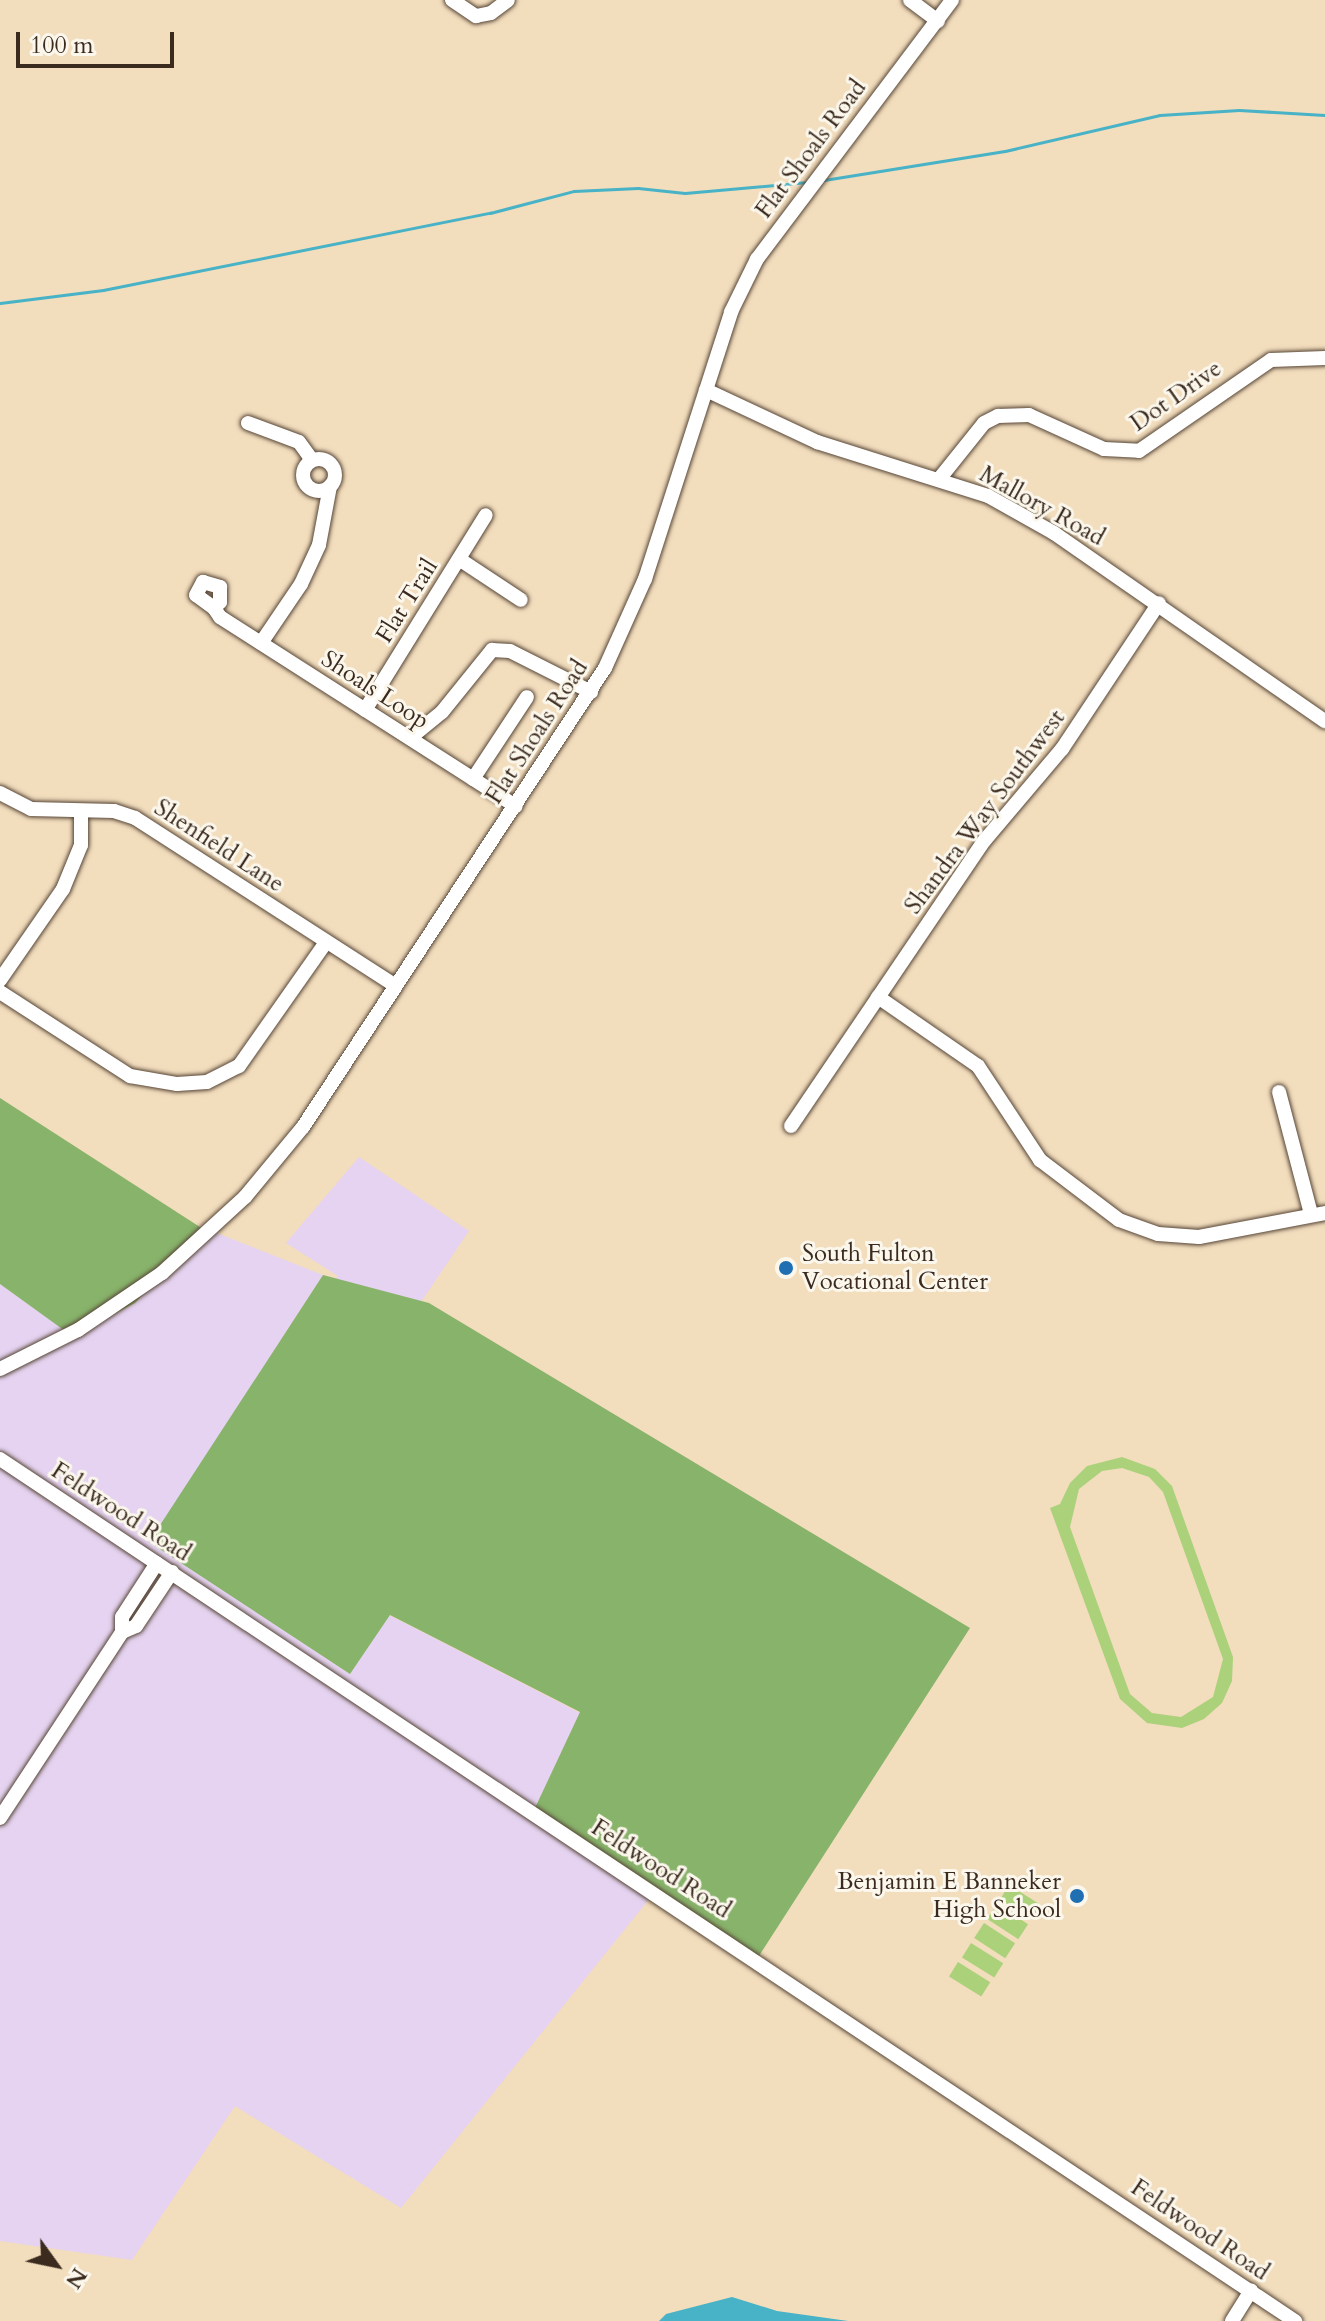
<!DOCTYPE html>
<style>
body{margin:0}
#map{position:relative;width:1325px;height:2321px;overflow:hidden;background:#f2ddbd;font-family:Cardo,serif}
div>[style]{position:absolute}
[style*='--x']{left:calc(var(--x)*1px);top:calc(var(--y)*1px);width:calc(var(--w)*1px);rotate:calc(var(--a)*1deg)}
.built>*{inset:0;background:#e5d3f1}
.green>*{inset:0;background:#abd17b;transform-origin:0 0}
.forest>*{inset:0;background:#88b36b}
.water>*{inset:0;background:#48b2c6}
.stream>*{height:3px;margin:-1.5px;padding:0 1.5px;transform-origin:1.5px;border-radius:1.5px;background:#48b2c6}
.roads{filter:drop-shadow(0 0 2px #564536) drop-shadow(0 0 2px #564536)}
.minor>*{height:14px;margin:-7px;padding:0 7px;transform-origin:7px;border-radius:7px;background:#fff}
.minor>.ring{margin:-7px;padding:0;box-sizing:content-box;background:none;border:14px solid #fff;border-radius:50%}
.dots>*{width:22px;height:22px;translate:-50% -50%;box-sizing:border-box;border:4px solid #fbf7ec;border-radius:50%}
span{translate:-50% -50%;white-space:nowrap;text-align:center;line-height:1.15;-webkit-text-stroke:6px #fbf7ec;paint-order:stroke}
.street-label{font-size:24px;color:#3b2a1e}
.poi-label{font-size:24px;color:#3b2a1e}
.left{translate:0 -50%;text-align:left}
.right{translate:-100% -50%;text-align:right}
.north{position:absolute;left:16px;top:2225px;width:80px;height:80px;-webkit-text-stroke:6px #fbf7ec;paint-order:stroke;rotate:123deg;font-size:22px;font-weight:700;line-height:32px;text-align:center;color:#3b2a1e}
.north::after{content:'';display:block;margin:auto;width:28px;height:36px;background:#3b2a1e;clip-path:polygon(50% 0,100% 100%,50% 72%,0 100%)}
.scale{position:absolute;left:16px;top:32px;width:158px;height:36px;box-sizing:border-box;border:4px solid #3b2a1e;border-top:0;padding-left:10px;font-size:24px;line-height:28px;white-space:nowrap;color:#3b2a1e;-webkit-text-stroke:6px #fbf7ec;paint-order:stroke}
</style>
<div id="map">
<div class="built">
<div style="clip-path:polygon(359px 1157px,469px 1231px,339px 1423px,266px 1377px,338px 1276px,286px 1243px)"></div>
<div style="clip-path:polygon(204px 1228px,323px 1275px,150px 1542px,350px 1674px,389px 1615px,580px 1713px,535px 1808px,654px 1893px,401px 2208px,235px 2106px,132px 2260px,0 2241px,0 1284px,73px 1336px,135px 1303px)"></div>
</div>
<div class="green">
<div style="clip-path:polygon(evenodd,1122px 1457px,1155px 1469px,1172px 1486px,1233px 1657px,1232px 1681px,1222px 1703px,1204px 1719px,1182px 1728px,1147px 1723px,1120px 1699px,1050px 1508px,1060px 1504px,1070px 1483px,1087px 1466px,1122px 1457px,1122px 1468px,1149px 1477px,1163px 1492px,1223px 1659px,1213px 1697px,1181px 1717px,1152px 1713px,1130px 1694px,1070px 1527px,1079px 1489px,1102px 1471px,1122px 1468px)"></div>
<div style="left:1009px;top:1885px;width:38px;height:17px;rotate:32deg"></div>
<div style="left:997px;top:1904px;width:37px;height:18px;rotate:33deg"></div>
<div style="left:984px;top:1923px;width:37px;height:18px;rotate:33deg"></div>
<div style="left:971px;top:1943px;width:38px;height:17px;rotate:32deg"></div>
<div style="left:958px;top:1962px;width:38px;height:17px;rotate:32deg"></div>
</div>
<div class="forest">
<div style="clip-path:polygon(0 1098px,203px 1229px,135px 1303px,72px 1336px,0 1284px)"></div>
<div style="clip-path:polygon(323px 1275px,429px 1303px,970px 1628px,757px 1959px,535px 1808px,580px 1712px,390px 1615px,350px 1674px,149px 1542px)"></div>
</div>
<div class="water">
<div style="clip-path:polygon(732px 2297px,777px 2311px,848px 2321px,659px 2321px,666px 2314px)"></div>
</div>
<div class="stream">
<div style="--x:824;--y:180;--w:183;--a:-9.1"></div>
<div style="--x:1005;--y:151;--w:159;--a:-13.1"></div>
<div style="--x:1160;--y:115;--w:79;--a:-3.6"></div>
<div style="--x:1239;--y:110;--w:86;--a:3.3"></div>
<div style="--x:0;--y:303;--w:104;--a:-7.2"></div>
<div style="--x:103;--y:290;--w:395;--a:-11.3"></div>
<div style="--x:490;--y:213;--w:87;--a:-14.7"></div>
<div style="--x:574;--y:191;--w:64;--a:-2.7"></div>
<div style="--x:638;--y:188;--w:47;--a:6.1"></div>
<div style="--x:685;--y:193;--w:123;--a:-5.1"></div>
</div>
<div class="roads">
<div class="minor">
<div style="--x:452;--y:0;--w:29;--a:34"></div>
<div style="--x:476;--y:16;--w:15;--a:-11"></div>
<div style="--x:491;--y:13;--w:21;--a:-37"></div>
<div style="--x:910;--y:0;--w:35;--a:37"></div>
<div style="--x:706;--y:390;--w:123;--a:25.1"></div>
<div style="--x:817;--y:442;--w:179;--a:17.5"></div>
<div style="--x:988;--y:496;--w:76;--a:29.3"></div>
<div style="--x:1054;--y:533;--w:330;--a:34.8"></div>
<div style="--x:248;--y:423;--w:54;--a:20.4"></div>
<div style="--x:299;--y:442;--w:22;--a:54"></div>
<div class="ring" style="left:303px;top:459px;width:18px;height:18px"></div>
<div style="--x:940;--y:478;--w:70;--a:-51.3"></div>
<div style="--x:984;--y:423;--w:16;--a:-27"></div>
<div style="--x:998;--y:416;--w:31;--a:-2"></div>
<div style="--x:1029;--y:415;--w:82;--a:24.4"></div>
<div style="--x:1104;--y:449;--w:35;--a:3"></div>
<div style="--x:1139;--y:451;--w:160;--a:-34.6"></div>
<div style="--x:1271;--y:360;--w:54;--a:-2.1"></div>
<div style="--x:459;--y:559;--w:74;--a:33.5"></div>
<div style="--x:214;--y:608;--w:22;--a:-144"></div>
<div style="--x:196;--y:595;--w:15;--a:-62"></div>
<div style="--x:203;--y:582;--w:18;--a:16"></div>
<div style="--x:220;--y:587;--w:15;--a:90"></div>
<div style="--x:220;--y:602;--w:8;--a:135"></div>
<div style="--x:214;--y:608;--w:11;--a:56"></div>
<div style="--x:220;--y:617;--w:351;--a:32.6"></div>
<div style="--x:261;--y:643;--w:71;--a:-55.9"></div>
<div style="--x:301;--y:584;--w:43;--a:-65.2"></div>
<div style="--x:319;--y:545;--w:60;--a:-79.4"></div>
<div style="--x:365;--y:710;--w:229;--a:-58.2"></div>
<div style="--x:410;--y:738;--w:41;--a:-39.1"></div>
<div style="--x:442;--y:712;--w:80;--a:-51.1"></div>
<div style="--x:492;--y:650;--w:18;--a:3"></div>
<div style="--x:510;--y:651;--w:91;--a:26.8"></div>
<div style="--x:473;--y:779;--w:98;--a:-56.6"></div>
<div style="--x:0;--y:793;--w:35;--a:27"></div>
<div style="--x:31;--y:809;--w:83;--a:1.4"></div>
<div style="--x:114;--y:811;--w:22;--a:18"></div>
<div style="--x:135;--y:818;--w:310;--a:32.8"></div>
<div style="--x:0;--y:980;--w:111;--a:-55.3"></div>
<div style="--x:63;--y:889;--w:48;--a:-67.8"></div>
<div style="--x:81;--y:845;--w:34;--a:-90"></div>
<div style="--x:0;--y:992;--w:155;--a:32.9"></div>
<div style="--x:130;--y:1076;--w:48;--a:9.7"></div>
<div style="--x:177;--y:1084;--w:30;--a:-4"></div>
<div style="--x:207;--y:1082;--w:36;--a:-27"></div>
<div style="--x:239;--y:1066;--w:151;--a:-54.9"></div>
<div style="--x:878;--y:997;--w:121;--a:34.6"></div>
<div style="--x:978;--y:1066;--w:113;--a:56.6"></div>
<div style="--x:1040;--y:1160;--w:99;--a:37.2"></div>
<div style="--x:1119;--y:1220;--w:41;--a:19.7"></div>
<div style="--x:1158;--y:1234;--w:41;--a:4.2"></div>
<div style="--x:1199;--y:1237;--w:128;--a:-10.8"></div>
<div style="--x:1279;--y:1092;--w:126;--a:75.3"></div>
<div style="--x:791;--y:1126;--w:346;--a:-55.9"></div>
<div style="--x:985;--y:840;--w:119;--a:-49.8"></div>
<div style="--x:1062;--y:749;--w:175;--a:-56.4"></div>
<div style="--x:0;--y:1369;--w:87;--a:-26.6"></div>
<div style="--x:78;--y:1330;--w:102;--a:-34.2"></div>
<div style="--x:162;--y:1273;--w:113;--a:-42.5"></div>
<div style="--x:245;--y:1197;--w:91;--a:-50.4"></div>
<div style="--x:303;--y:1127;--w:549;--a:-56.66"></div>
<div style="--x:605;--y:668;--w:98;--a:-65.8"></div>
<div style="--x:645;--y:579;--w:281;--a:-72.1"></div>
<div style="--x:731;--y:312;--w:59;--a:-63.9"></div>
<div style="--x:757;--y:259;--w:324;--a:-53"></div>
<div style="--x:0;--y:1459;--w:1556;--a:33.65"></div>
<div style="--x:122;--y:1632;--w:15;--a:-23"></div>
<div style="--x:136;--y:1626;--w:65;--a:-56.3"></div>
<div style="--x:0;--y:1818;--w:222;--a:-56.7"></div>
<div style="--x:122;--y:1632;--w:15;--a:-90"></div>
<div style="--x:122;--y:1617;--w:64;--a:-57.1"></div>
<div style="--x:1232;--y:2321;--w:36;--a:-58"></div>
</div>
</div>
<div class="dots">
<div style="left:786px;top:1268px;background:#1f6fb2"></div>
<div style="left:1077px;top:1896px;background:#1f6fb2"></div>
</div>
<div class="street-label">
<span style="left:811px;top:149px;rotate:-53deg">Flat Shoals Road</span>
<span style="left:1176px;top:396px;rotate:-35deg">Dot Drive</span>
<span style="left:1042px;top:506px;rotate:29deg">Mallory Road</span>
<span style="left:407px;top:601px;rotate:-58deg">Flat Trail</span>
<span style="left:375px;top:690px;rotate:33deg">Shoals Loop</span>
<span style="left:537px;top:732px;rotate:-57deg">Flat Shoals Road</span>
<span style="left:985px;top:812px;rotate:-53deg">Shandra Way Southwest</span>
<span style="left:219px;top:846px;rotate:33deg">Shenfield Lane</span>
<span style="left:121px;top:1512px;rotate:33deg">Feldwood Road</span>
<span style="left:661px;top:1869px;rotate:33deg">Feldwood Road</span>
<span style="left:1200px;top:2230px;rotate:34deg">Feldwood Road</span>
</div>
<div class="poi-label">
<span class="left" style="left:802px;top:1268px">South Fulton<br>Vocational Center</span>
<span class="right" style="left:1061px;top:1896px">Benjamin E Banneker<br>High School</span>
</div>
<div class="north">N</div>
<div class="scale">100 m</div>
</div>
